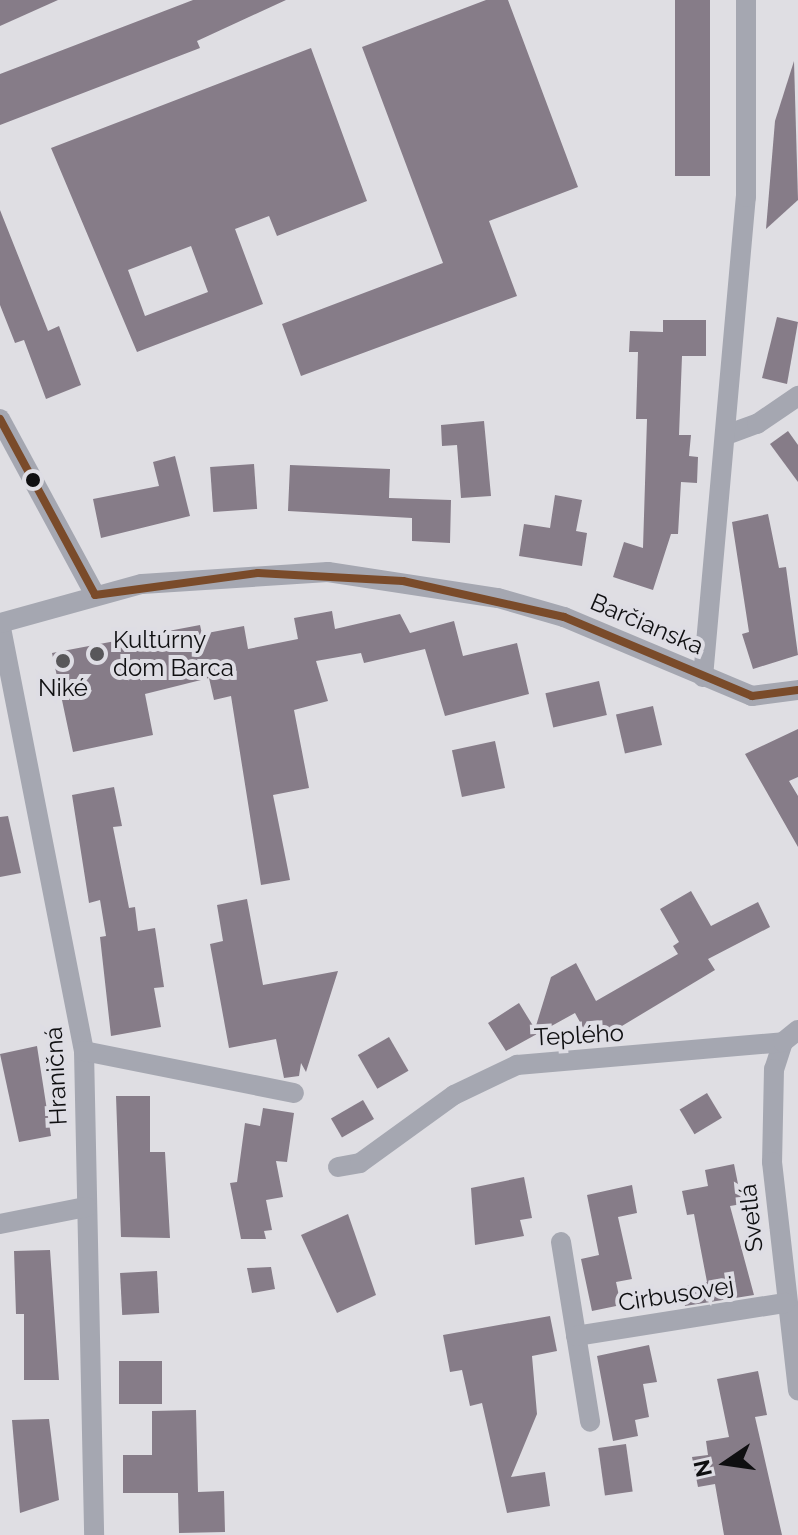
<!DOCTYPE html>
<meta charset="utf-8">
<style>
body{margin:0}
#map{position:relative;width:798px;height:1535px;overflow:hidden;background:#dfdee3;font-family:Raleway,sans-serif}
div>[style]{position:absolute}
[style*='--x']{left:calc(var(--x)*1px);top:calc(var(--y)*1px);width:calc(var(--w)*1px);rotate:calc(var(--a)*1deg)}
.building>*{inset:0;background:#867c88;transform-origin:0 0}
.minor>*{height:20px;margin:-10px;padding:0 10px;transform-origin:10px;border-radius:10px;background:#a5a7b1}
.bus-1>*{height:8px;margin:-4px;padding:0 4px;transform-origin:4px;border-radius:4px;background:#7a4b2a}
.dots>*{width:22px;height:22px;translate:-50% -50%;box-sizing:border-box;border:4px solid #dedde4;border-radius:50%}
span{translate:-50% -50%;white-space:nowrap;text-align:center;line-height:1.15;-webkit-text-stroke:8px #dedde4;paint-order:stroke}
.street-label{font-size:24px;color:#0f0f11}
.poi-label{font-size:24px;color:#0f0f11}
.left{translate:0 -50%;text-align:left}
.north{position:absolute;left:686px;top:1423px;width:80px;height:80px;-webkit-text-stroke:6px #dedde4;paint-order:stroke;rotate:257deg;font-size:22px;font-weight:700;line-height:32px;text-align:center;color:#0f0f11}
.north::after{content:'';display:block;margin:auto;width:28px;height:36px;background:#0f0f11;clip-path:polygon(50% 0,100% 100%,50% 72%,0 100%)}
</style>
<div id="map">
<div class="building">
<div style="clip-path:polygon(0 0,58px 0,0 26px)"></div>
<div style="clip-path:polygon(193px 0,286px 0,197px 41px,200px 48px,0 125px,0 74px)"></div>
<div style="clip-path:polygon(486px 0,508px 0,578px 187px,489px 221px,517px 296px,301px 376px,282px 324px,443px 263px,362px 47px)"></div>
<div style="left:675px;top:0;width:35px;height:176px"></div>
<div style="clip-path:polygon(evenodd,311px 48px,367px 201px,277px 236px,269px 216px,235px 229px,263px 304px,137px 352px,51px 148px,311px 48px,191px 246px,208px 292px,145px 316px,128px 270px,191px 246px)"></div>
<div style="clip-path:polygon(794px 61px,798px 200px,766px 229px,775px 121px)"></div>
<div style="clip-path:polygon(0 210px,48px 331px,59px 326px,81px 385px,46px 399px,24px 340px,15px 343px,0 305px)"></div>
<div style="clip-path:polygon(777px 317px,798px 322px,787px 384px,762px 378px)"></div>
<div style="clip-path:polygon(663px 320px,706px 320px,706px 356px,682px 356px,679px 435px,691px 435px,689px 456px,698px 457px,697px 483px,681px 482px,678px 534px,671px 534px,653px 590px,613px 577px,624px 542px,643px 548px,647px 419px,636px 419px,638px 352px,629px 352px,630px 331px,663px 332px)"></div>
<div style="clip-path:polygon(484px 421px,491px 496px,461px 498px,457px 445px,442px 446px,441px 425px)"></div>
<div style="clip-path:polygon(788px 431px,798px 445px,798px 482px,770px 444px)"></div>
<div style="clip-path:polygon(175px 456px,190px 516px,101px 538px,93px 499px,159px 486px,153px 462px)"></div>
<div style="left:254px;top:464px;width:45px;height:44px;rotate:86deg"></div>
<div style="clip-path:polygon(290px 465px,390px 469px,389px 498px,451px 500px,450px 543px,412px 541px,412px 518px,288px 511px)"></div>
<div style="clip-path:polygon(555px 495px,582px 500px,576px 531px,587px 533px,582px 566px,519px 556px,524px 524px,550px 528px)"></div>
<div style="clip-path:polygon(768px 514px,779px 568px,786px 567px,798px 655px,753px 669px,742px 634px,749px 632px,732px 522px)"></div>
<div style="clip-path:polygon(332px 611px,335px 629px,400px 614px,410px 633px,454px 621px,463px 656px,517px 643px,529px 694px,445px 716px,425px 649px,364px 663px,361px 653px,316px 661px,328px 701px,294px 710px,309px 788px,273px 795px,290px 880px,261px 885px,231px 696px,214px 700px,209px 678px,145px 694px,153px 735px,73px 752px,52px 653px,200px 625px,202px 634px,244px 626px,248px 649px,298px 639px,294px 618px)"></div>
<div style="left:599px;top:681px;width:35px;height:55px;rotate:77deg"></div>
<div style="left:653px;top:706px;width:40px;height:38px;rotate:77deg"></div>
<div style="clip-path:polygon(798px 729px,798px 777px,789px 781px,798px 796px,798px 847px,745px 754px)"></div>
<div style="left:495px;top:741px;width:48px;height:44px;rotate:78deg"></div>
<div style="clip-path:polygon(114px 787px,122px 826px,113px 827px,129px 908px,135px 907px,138px 931px,155px 928px,164px 987px,154px 988px,161px 1027px,111px 1036px,100px 937px,106px 936px,100px 900px,89px 903px,72px 795px)"></div>
<div style="clip-path:polygon(8px 816px,21px 873px,0 877px,0 817px)"></div>
<div style="clip-path:polygon(691px 891px,711px 926px,758px 902px,770px 927px,708px 959px,715px 970px,592px 1044px,575px 1013px,506px 1051px,488px 1023px,519px 1003px,535px 1029px,551px 977px,576px 963px,596px 1001px,678px 954px,673px 946px,679px 942px,660px 909px)"></div>
<div style="clip-path:polygon(247px 899px,263px 985px,338px 971px,306px 1072px,301px 1063px,299px 1076px,284px 1078px,276px 1039px,229px 1048px,210px 944px,223px 941px,217px 905px)"></div>
<div style="left:389px;top:1037px;width:39px;height:36px;rotate:60deg"></div>
<div style="clip-path:polygon(37px 1046px,51px 1136px,19px 1142px,0 1054px)"></div>
<div style="left:707px;top:1093px;width:29px;height:32px;rotate:59deg"></div>
<div style="clip-path:polygon(116px 1096px,150px 1096px,150px 1152px,165px 1152px,170px 1238px,121px 1237px)"></div>
<div style="left:363px;top:1100px;width:22px;height:37px;rotate:60deg"></div>
<div style="clip-path:polygon(263px 1108px,294px 1113px,287px 1162px,276px 1161px,283px 1197px,266px 1200px,272px 1230px,264px 1231px,266px 1239px,241px 1239px,230px 1183px,237px 1182px,245px 1123px,260px 1126px)"></div>
<div style="clip-path:polygon(734px 1164px,742px 1204px,730px 1206px,754px 1295px,685px 1306px,681px 1287px,707px 1282px,694px 1214px,687px 1215px,682px 1191px,708px 1186px,705px 1170px)"></div>
<div style="clip-path:polygon(524px 1177px,532px 1218px,520px 1220px,524px 1236px,475px 1245px,471px 1188px)"></div>
<div style="clip-path:polygon(632px 1185px,637px 1213px,618px 1217px,632px 1279px,616px 1282px,621px 1305px,592px 1311px,581px 1259px,599px 1255px,587px 1195px)"></div>
<div style="clip-path:polygon(348px 1214px,376px 1295px,337px 1313px,301px 1235px)"></div>
<div style="clip-path:polygon(50px 1250px,59px 1380px,24px 1380px,24px 1314px,16px 1314px,14px 1251px)"></div>
<div style="clip-path:polygon(271px 1267px,275px 1289px,252px 1293px,247px 1268px)"></div>
<div style="left:157px;top:1271px;width:42px;height:37px;rotate:87deg"></div>
<div style="clip-path:polygon(550px 1316px,557px 1351px,532px 1356px,537px 1414px,511px 1477px,545px 1472px,550px 1506px,507px 1513px,482px 1403px,470px 1406px,462px 1370px,450px 1372px,443px 1335px)"></div>
<div style="clip-path:polygon(649px 1345px,657px 1382px,643px 1384px,649px 1417px,635px 1420px,638px 1436px,613px 1441px,597px 1356px)"></div>
<div style="left:162px;top:1361px;width:43px;height:43px;rotate:90deg"></div>
<div style="clip-path:polygon(758px 1371px,767px 1415px,755px 1417px,782px 1535px,724px 1535px,715px 1484px,698px 1487px,692px 1457px,708px 1455px,706px 1441px,729px 1437px,717px 1379px)"></div>
<div style="clip-path:polygon(196px 1410px,198px 1492px,224px 1491px,225px 1532px,179px 1533px,178px 1493px,123px 1493px,123px 1455px,152px 1455px,152px 1411px)"></div>
<div style="clip-path:polygon(49px 1419px,59px 1500px,20px 1513px,12px 1420px)"></div>
<div style="left:626px;top:1444px;width:48px;height:28px;rotate:82deg"></div>
</div>
<div class="minor">
<div style="--x:0;--y:419;--w:200;--a:61.6"></div>
<div style="--x:726;--y:435;--w:33;--a:-20"></div>
<div style="--x:757;--y:424;--w:50;--a:-34.3"></div>
<div style="--x:0;--y:623;--w:436;--a:78.9"></div>
<div style="--x:84;--y:1051;--w:484;--a:88.8"></div>
<div style="--x:0;--y:623;--w:147;--a:-15.4"></div>
<div style="--x:142;--y:584;--w:186;--a:-3.7"></div>
<div style="--x:328;--y:572;--w:172;--a:8.7"></div>
<div style="--x:498;--y:598;--w:69;--a:16.1"></div>
<div style="--x:564;--y:617;--w:204;--a:22.8"></div>
<div style="--x:752;--y:696;--w:46;--a:-7.4"></div>
<div style="--x:703;--y:677;--w:482;--a:-84.9"></div>
<div style="--x:746;--y:197;--w:197;--a:-90"></div>
<div style="--x:783;--y:1042;--w:28;--a:108"></div>
<div style="--x:774;--y:1069;--w:93;--a:91.2"></div>
<div style="--x:772;--y:1162;--w:230;--a:83.5"></div>
<div style="--x:84;--y:1051;--w:214;--a:11.3"></div>
<div style="--x:338;--y:1167;--w:22;--a:-10"></div>
<div style="--x:360;--y:1163;--w:116;--a:-35.9"></div>
<div style="--x:454;--y:1095;--w:70;--a:-25.5"></div>
<div style="--x:517;--y:1065;--w:267;--a:-4.9"></div>
<div style="--x:783;--y:1042;--w:19;--a:-39"></div>
<div style="--x:0;--y:1224;--w:88;--a:-11.2"></div>
<div style="--x:561;--y:1242;--w:182;--a:80.8"></div>
<div style="--x:576;--y:1336;--w:212;--a:-9"></div>
</div>
<div class="bus-1">
<div style="--x:0;--y:419;--w:200;--a:61.6"></div>
<div style="--x:95;--y:595;--w:164;--a:-7.7"></div>
<div style="--x:258;--y:573;--w:145;--a:3.2"></div>
<div style="--x:403;--y:581;--w:165;--a:12.6"></div>
<div style="--x:564;--y:617;--w:204;--a:22.8"></div>
<div style="--x:752;--y:696;--w:46;--a:-7.4"></div>
</div>
<div class="dots">
<div style="left:33px;top:480px;background:#0f0f11"></div>
<div style="left:97px;top:654px;background:#58575a"></div>
<div style="left:63px;top:661px;background:#58575a"></div>
</div>
<div class="street-label">
<span style="left:647px;top:624px;rotate:23deg">Barčianska</span>
<span style="left:579px;top:1035px;rotate:-3deg">Teplého</span>
<span style="left:56px;top:1076px;rotate:-93deg">Hraničná</span>
<span style="left:751px;top:1218px;rotate:-96deg">Svetlá</span>
<span style="left:676px;top:1294px;rotate:-9deg">Cirbusovej</span>
</div>
<div class="poi-label">
<span class="left" style="left:113px;top:654px">Kultúrny<br>dom Barca</span>
<span style="left:63px;top:688px">Niké</span>
</div>
<div class="north">N</div>
</div>
